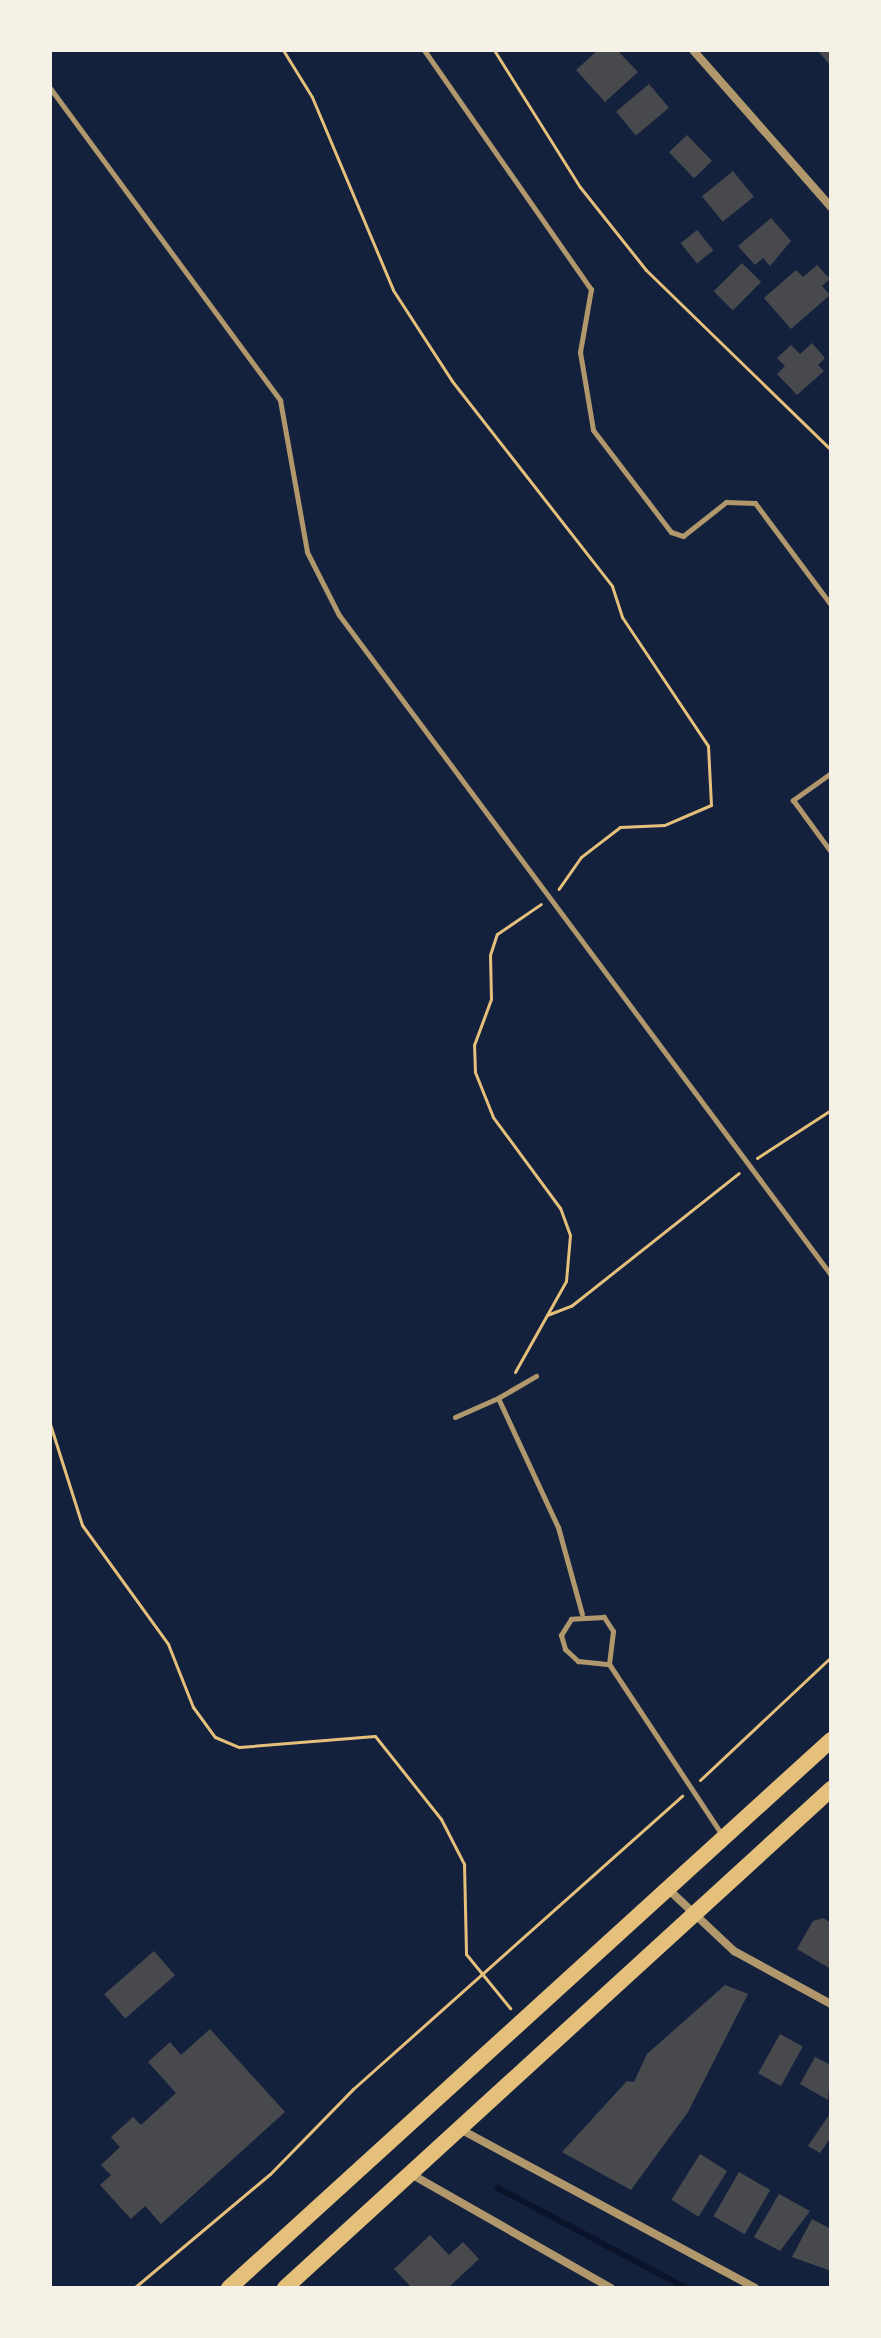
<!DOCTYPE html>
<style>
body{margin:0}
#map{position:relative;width:881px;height:2338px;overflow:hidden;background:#14213d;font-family:"Libre Baskerville",serif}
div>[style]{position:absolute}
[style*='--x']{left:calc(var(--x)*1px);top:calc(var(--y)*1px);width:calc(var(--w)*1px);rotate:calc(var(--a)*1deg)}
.stream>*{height:6px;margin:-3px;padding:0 3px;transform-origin:3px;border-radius:3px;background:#0b132b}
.building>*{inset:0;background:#48494c;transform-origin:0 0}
.path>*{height:3px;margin:-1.5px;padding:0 1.5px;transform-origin:1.5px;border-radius:1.5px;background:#e5c07b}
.service>*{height:5px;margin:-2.5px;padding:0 2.5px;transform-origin:2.5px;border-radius:2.5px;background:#b1986c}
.minor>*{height:8px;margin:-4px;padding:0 4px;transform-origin:4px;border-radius:4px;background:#b1986c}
.primary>*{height:16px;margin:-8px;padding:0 8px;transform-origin:8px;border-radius:8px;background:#e5c07b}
span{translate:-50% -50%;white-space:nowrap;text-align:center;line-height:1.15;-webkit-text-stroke:6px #f6f1e7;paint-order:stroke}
.frame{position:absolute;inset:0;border:52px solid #f6f1e7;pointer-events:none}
</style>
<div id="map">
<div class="stream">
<div style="--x:498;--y:2188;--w:213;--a:28"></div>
</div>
<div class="building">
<div style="clip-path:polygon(598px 50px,617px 50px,638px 72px,605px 102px,576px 70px)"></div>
<div style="clip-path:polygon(817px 50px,831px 50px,831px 66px)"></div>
<div style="left:649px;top:84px;width:31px;height:43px;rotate:50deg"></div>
<div style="left:687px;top:135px;width:36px;height:25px;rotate:46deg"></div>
<div style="left:733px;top:171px;width:33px;height:40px;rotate:51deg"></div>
<div style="clip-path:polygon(771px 218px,791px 241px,770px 266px,763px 258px,755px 265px,738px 246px)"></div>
<div style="left:697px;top:230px;width:26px;height:21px;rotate:51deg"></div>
<div style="left:742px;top:263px;width:27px;height:40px;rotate:45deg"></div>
<div style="clip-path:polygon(817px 265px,830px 279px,822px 286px,830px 295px,791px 329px,764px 298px,796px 270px,803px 277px)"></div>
<div style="clip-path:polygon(812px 343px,825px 358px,818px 365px,824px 371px,797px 395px,777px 374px,785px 366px,777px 358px,791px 345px,800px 354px)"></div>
<div style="clip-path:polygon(823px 1918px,831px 1923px,831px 1969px,797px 1949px,813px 1921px)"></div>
<div style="left:154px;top:1951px;width:32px;height:66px;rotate:49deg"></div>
<div style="clip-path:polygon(725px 1985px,748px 1994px,688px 2112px,631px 2190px,562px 2152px,627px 2081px,634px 2082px,647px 2054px)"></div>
<div style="clip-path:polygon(210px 2029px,285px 2112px,161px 2224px,145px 2206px,131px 2219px,100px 2185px,111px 2175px,101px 2165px,120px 2147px,111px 2137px,133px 2117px,141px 2125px,176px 2093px,148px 2062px,170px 2042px,181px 2055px)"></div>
<div style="left:780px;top:2034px;width:26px;height:45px;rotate:29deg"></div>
<div style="clip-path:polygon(815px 2057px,831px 2065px,828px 2100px,800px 2084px)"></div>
<div style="clip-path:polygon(831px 2112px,831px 2137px,820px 2153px,808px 2146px)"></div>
<div style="left:700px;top:2154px;width:32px;height:54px;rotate:32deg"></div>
<div style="left:739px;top:2172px;width:36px;height:51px;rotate:30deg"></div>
<div style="clip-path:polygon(779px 2194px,810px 2211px,780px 2251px,754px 2237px)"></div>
<div style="clip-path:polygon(812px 2219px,831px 2229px,831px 2271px,792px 2257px)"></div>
<div style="clip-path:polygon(430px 2235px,449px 2255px,463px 2242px,479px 2259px,448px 2288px,412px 2288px,394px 2269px)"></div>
</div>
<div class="path">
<div style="--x:283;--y:50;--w:55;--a:58.3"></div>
<div style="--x:312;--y:97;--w:209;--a:67.2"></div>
<div style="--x:393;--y:290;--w:108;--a:57"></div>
<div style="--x:452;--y:381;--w:260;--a:52"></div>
<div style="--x:612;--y:586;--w:33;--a:72"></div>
<div style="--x:622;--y:617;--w:155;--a:56.3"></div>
<div style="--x:708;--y:746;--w:59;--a:87.1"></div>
<div style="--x:711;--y:805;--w:51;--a:156.9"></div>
<div style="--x:664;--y:825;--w:44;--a:177.4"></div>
<div style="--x:620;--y:827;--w:49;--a:142.4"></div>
<div style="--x:581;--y:857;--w:39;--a:125"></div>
<div style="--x:494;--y:50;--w:162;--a:57.9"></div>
<div style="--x:580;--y:187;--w:106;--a:51.5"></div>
<div style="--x:646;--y:270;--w:258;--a:44.2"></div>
<div style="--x:757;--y:1158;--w:88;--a:-33"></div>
<div style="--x:547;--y:1315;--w:26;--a:-21"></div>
<div style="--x:571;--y:1306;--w:214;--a:-38.4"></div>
<div style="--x:515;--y:1372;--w:104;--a:-60.7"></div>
<div style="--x:566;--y:1281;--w:46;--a:-85"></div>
<div style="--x:570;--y:1235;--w:29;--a:-110"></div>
<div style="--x:560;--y:1208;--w:113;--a:-126.4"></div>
<div style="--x:493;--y:1117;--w:48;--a:-111.8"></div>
<div style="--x:475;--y:1072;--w:27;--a:-92"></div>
<div style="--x:474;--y:1045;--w:49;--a:-69.7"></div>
<div style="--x:491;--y:999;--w:44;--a:-91.3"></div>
<div style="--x:490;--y:955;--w:22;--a:-72"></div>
<div style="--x:497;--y:934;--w:53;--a:-34.3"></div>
<div style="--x:50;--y:1424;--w:106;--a:72.4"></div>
<div style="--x:82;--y:1525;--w:147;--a:54.1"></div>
<div style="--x:168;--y:1644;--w:68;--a:68.4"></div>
<div style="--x:193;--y:1707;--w:37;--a:54"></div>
<div style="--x:215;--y:1737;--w:26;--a:23"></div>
<div style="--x:239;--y:1747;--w:136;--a:-4.6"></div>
<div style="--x:375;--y:1736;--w:106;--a:51.5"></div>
<div style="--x:441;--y:1819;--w:51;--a:62.9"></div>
<div style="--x:464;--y:1864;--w:90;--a:88.7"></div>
<div style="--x:466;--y:1954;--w:70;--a:50.8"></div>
<div style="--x:700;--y:1780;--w:180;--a:-43.2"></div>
<div style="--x:134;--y:2288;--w:177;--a:-40"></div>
<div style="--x:270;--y:2174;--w:119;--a:-45.7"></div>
<div style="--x:353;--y:2089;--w:441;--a:-41.7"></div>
</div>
<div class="service">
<div style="--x:424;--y:50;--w:292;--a:55.1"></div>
<div style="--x:591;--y:289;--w:64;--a:99.9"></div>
<div style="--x:580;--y:352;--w:79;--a:80.5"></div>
<div style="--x:593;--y:430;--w:128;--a:52.6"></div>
<div style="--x:671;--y:532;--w:13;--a:18"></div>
<div style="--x:683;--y:536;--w:55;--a:-38.3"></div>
<div style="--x:726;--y:502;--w:29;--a:2"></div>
<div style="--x:755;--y:503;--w:127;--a:53.3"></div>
<div style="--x:50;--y:88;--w:388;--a:53.6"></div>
<div style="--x:280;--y:400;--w:154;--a:79.9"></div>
<div style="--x:307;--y:552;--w:71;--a:63.1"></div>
<div style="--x:339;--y:615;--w:823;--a:53.3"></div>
<div style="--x:831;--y:773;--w:47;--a:144.6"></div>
<div style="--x:793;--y:800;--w:64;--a:53.8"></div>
<div style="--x:498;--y:1398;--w:44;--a:-30.1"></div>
<div style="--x:455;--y:1417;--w:47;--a:-23.8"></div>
<div style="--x:498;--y:1398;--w:142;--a:65.1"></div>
<div style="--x:558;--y:1527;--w:90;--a:74.6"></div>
<div style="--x:609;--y:1664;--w:33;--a:-83"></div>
<div style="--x:613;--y:1631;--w:17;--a:-123"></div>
<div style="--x:604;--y:1617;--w:33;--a:177"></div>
<div style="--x:571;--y:1619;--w:19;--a:122"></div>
<div style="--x:561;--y:1635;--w:15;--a:74"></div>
<div style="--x:565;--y:1649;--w:18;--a:43"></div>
<div style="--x:578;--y:1661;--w:31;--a:6"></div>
<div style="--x:609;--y:1664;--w:206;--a:56.5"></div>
</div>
<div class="minor">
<div style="--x:693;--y:50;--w:209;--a:48.7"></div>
<div style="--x:668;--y:1889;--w:91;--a:43.2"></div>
<div style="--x:734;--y:1951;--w:111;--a:28.7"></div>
<div style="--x:460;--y:2129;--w:335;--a:28.3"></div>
<div style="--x:411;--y:2174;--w:230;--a:29.7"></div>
</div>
<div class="primary">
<div style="--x:229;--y:2288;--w:814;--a:-42.31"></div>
<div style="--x:285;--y:2288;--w:740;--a:-42.42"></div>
</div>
<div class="frame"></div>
</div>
